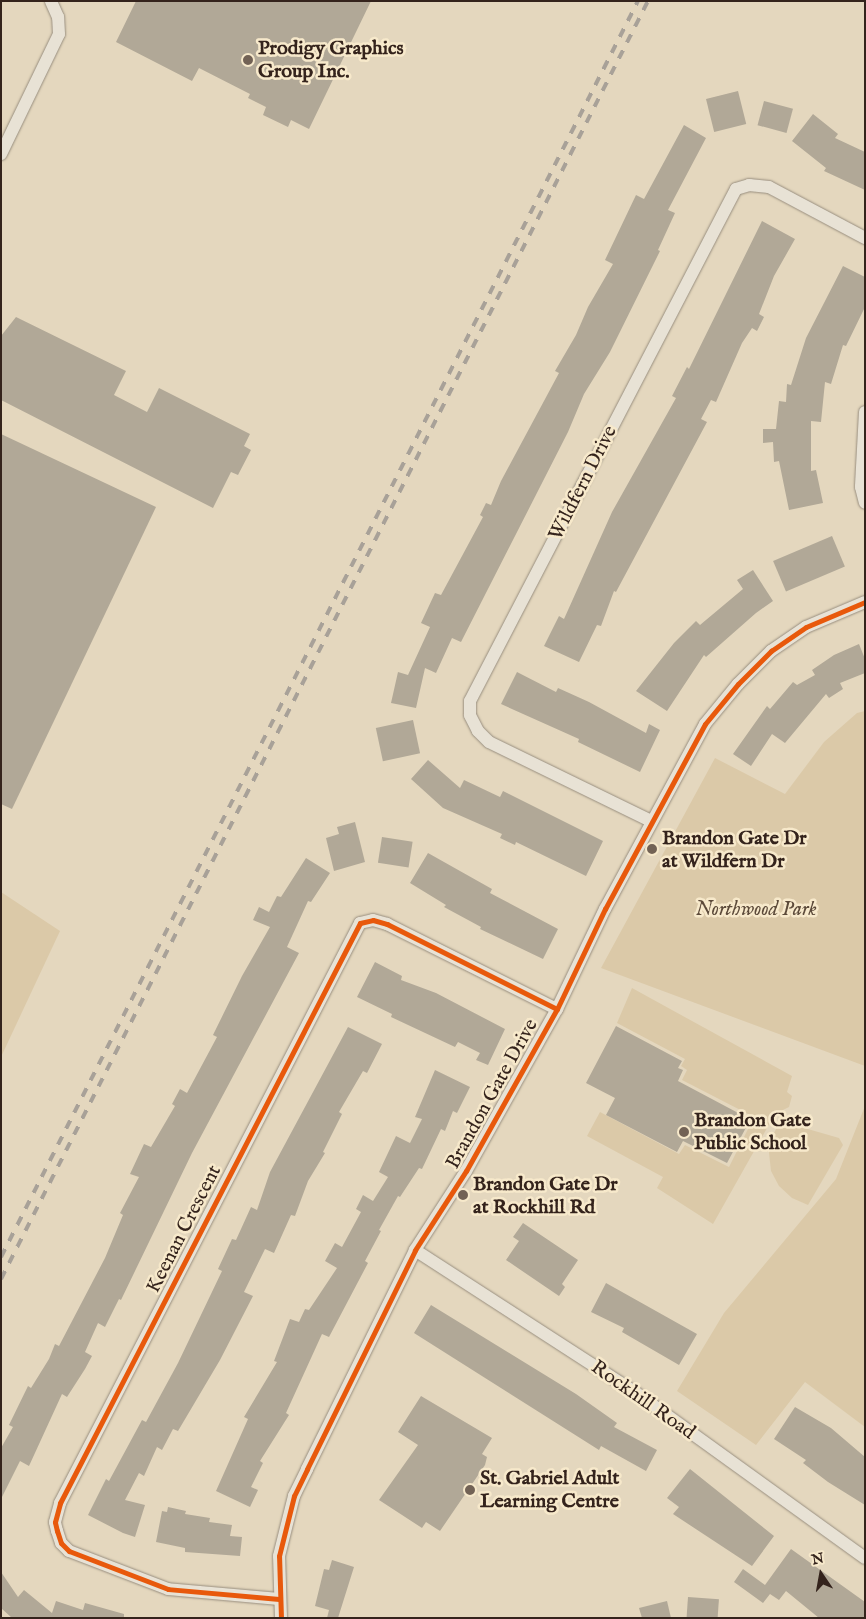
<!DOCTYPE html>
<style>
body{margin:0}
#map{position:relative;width:866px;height:1619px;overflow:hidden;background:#e4d7be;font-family:"IM FELL English",serif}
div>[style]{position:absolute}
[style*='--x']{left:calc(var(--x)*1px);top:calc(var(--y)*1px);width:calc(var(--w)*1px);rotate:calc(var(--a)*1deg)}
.green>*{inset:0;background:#dbc9a8}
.building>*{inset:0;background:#b1a897;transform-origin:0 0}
.roads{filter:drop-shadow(0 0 1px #988e7f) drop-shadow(0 0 1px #988e7f)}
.street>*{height:12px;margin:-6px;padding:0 6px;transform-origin:6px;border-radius:6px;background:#e8e2d5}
.rail>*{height:4px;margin-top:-2px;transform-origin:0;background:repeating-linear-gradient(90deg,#a8a198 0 9px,transparent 0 18px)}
.cycleway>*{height:5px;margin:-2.5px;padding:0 2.5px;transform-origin:2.5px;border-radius:2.5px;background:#e8590c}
.dots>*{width:14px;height:14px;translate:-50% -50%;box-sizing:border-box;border:2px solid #f7e9cb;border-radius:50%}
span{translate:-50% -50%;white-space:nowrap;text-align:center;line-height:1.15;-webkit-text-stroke:5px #f7e9cb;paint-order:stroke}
.poi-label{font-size:20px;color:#34231c;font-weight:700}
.left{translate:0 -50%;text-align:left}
.street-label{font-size:20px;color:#34231c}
.park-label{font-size:20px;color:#5c4a3a;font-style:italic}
.frame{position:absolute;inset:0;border:2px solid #34231c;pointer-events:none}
.north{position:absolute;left:796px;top:1549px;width:50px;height:50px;-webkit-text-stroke:4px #f7e9cb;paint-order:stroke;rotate:348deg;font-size:14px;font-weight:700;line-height:20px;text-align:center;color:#34231c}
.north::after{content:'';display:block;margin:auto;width:18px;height:22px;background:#34231c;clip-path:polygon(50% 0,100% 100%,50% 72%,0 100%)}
</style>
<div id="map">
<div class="green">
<div style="clip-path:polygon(865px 711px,865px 1066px,601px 968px,715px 758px,785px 794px,824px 742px,857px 713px)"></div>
<div style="clip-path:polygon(1px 892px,60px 931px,1px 1057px)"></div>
<div style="clip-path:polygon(632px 988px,792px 1076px,787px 1092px,792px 1096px,789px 1107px,775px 1114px,713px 1224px,657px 1188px,663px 1177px,587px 1136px,600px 1112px,679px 1154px,685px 1145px,729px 1167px,754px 1117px,682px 1080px,687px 1070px,681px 1066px,685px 1059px,617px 1023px)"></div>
<div style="clip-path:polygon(865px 1106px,865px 1427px,805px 1382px,756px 1445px,677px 1391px,724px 1313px,836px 1179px)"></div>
<div style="clip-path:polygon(780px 1121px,839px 1138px,843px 1145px,808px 1205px,792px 1198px,779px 1186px,771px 1171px,769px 1153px,772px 1137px)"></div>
</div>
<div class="building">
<div style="clip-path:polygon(136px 1px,371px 1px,309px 129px,291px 120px,288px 127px,263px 115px,266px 107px,248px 98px,250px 94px,199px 68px,192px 81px,116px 42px)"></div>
<div style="left:738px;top:91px;width:34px;height:33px;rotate:76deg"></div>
<div style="left:764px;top:101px;width:30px;height:25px;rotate:15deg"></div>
<div style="clip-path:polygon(813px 114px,838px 134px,835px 138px,865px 152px,865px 190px,824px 171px,826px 168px,792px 141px)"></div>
<div style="clip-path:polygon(684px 125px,706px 138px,668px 210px,675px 213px,658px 250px,660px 251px,610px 352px,584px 394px,568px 432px,461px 642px,452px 638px,436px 673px,425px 668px,416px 708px,391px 703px,398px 672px,408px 675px,430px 627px,421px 623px,435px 593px,441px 595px,483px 517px,480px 515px,486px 503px,491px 505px,501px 481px,559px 373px,555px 371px,576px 335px,588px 307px,613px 264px,605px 260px,636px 195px,644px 199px)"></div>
<div style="clip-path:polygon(762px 221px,795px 239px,774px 276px,759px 314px,764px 317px,757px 331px,752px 328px,742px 343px,716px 402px,711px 400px,701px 419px,707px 422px,616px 592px,614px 591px,601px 626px,597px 625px,579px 662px,544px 646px,559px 616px,564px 619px,612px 512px,676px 398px,672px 396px,687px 367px,689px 369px)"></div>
<div style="clip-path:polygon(843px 266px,865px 277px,865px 307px,846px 346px,843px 345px,831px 384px,825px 382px,821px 422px,811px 421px,811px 471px,816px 470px,823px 503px,789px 510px,779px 461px,774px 462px,773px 442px,763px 443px,763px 429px,776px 429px,779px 401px,786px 402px,787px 384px,791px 385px,806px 338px)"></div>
<div style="clip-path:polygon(16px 317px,126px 371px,114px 395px,147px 412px,159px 388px,250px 434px,244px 446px,251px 450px,238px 475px,231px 472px,213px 508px,1px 400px,1px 336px)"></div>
<div style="clip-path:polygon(1px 434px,156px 507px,12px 809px,1px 804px)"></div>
<div style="left:832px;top:536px;width:33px;height:64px;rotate:67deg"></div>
<div style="clip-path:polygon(753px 570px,773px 601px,756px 613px,706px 657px,704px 655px,667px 711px,636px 691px,674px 643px,696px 621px,700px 625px,743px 589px,737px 580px)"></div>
<div style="clip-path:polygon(859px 644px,865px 659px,865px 673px,840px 683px,843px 689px,829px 698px,826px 694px,785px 743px,772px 734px,751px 766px,733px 754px,767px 706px,770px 709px,793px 682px,797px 685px,815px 675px,812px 670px,834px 655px)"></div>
<div style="clip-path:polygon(517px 672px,556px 692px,558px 688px,589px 702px,646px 733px,649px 724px,660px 730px,640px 772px,578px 742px,579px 739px,501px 704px)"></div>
<div style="left:413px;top:720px;width:34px;height:38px;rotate:78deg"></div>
<div style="clip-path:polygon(428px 760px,460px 788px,464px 780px,500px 797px,503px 791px,603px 841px,586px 876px,516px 842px,515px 845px,500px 838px,502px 834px,443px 808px,411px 779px)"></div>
<div style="clip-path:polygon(355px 822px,365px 862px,334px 871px,326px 838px,339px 834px,337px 827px)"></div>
<div style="left:382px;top:837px;width:31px;height:26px;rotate:9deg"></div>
<div style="clip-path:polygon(428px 853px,492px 889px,490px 893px,558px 929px,543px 959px,480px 929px,481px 927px,444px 907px,446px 905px,410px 883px)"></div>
<div style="clip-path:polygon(306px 858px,330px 873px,311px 902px,308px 901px,287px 947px,299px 953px,192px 1153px,121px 1300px,119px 1299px,105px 1327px,98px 1323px,85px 1352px,92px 1356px,85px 1369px,67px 1397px,62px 1394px,29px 1466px,20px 1461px,1px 1499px,1px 1448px,13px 1427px,9px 1425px,28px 1386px,31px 1388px,49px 1359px,55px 1344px,59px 1346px,105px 1258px,123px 1215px,120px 1213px,139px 1177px,130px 1174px,144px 1144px,151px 1147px,175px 1106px,172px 1104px,180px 1089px,187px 1093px,217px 1037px,213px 1035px,242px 976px,270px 927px,253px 920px,259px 907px,269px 912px,277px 896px,281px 897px)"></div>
<div style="clip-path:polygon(375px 962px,402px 976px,401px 980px,436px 993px,505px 1029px,488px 1065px,476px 1060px,480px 1053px,458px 1042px,455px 1047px,391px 1017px,392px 1014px,357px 997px)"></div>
<div style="clip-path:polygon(616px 1026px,682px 1061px,678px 1068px,683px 1070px,678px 1081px,742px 1115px,741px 1118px,749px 1122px,727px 1163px,683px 1141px,677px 1152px,606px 1115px,615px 1098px,586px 1083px)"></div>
<div style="clip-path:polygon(348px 1027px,382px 1044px,367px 1073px,363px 1071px,339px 1112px,342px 1114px,323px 1152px,325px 1153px,308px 1181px,295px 1216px,291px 1215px,274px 1253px,265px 1249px,244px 1292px,253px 1296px,220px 1360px,178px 1431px,173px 1429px,162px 1450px,157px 1447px,144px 1476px,139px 1473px,125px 1500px,145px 1505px,135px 1537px,123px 1533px,88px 1515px,106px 1479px,109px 1481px,142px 1420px,146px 1422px,178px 1363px,222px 1271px,218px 1269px,232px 1239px,236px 1240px,251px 1207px,257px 1210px,270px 1172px)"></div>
<div style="clip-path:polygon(435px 1070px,470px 1087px,457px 1113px,453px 1111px,445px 1131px,441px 1129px,422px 1169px,419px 1168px,400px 1197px,398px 1196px,379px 1230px,381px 1231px,365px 1261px,368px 1263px,329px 1337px,322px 1334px,286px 1413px,289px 1415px,260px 1461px,263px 1463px,251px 1487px,258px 1490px,250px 1507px,216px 1491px,248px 1419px,244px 1417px,277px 1362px,274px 1361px,290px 1319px,299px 1322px,305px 1309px,309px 1310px,337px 1268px,325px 1261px,335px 1243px,342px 1247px,361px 1212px,356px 1209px,363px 1195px,373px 1201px,388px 1177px,379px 1172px,396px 1136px,410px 1143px,422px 1119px,415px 1117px)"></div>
<div style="clip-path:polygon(523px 1223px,578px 1260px,562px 1284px,565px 1287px,559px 1296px,506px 1260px,519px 1241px,513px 1237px)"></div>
<div style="clip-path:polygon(606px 1283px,697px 1334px,679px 1365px,622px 1332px,624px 1328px,591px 1312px)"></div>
<div style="clip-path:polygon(431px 1305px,576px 1394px,617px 1423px,614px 1427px,657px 1450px,646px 1471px,601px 1446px,599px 1450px,414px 1333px)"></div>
<div style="clip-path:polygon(421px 1396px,492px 1438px,482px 1454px,487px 1457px,485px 1465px,440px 1531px,426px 1522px,422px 1528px,379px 1500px,418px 1445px,398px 1432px)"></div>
<div style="clip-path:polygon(795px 1407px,831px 1428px,865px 1457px,865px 1505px,828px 1482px,803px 1463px,806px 1460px,774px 1439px)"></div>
<div style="clip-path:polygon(690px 1469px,774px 1536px,752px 1566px,673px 1514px,679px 1507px,667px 1498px)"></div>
<div style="clip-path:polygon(168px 1507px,186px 1511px,185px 1514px,210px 1518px,209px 1522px,232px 1525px,230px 1536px,242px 1537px,240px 1556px,185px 1552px,185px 1548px,156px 1542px,162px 1511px,167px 1512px)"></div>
<div style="clip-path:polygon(791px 1549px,865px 1602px,865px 1618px,819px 1618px,786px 1591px,779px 1600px,770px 1594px,763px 1603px,734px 1582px,743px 1569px,765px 1585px)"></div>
<div style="clip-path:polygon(332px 1560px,354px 1567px,338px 1618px,327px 1618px,329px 1610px,315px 1606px,324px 1569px,329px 1570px)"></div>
<div style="clip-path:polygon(1px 1572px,18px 1597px,24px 1590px,52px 1613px,56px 1601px,83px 1610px,85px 1603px,124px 1614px,124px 1618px,12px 1618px,1px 1608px)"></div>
<div style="left:688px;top:1597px;width:31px;height:21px;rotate:4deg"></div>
<div style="clip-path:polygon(667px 1601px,671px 1618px,642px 1618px,639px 1608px)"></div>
</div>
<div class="roads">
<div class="street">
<div style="--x:1;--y:154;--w:133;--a:-64.2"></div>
<div style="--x:59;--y:34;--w:17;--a:-93"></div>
<div style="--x:58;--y:17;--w:17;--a:-114"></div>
<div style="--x:865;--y:412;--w:75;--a:93.1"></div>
<div style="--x:861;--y:487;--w:16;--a:76"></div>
<div style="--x:651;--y:821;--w:180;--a:-154"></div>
<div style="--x:489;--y:742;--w:16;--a:-135"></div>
<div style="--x:478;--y:731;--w:18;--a:-117"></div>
<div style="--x:470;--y:715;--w:14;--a:-90"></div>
<div style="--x:470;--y:701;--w:577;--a:-62.55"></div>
<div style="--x:736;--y:189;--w:14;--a:-17"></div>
<div style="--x:749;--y:185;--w:20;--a:6"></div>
<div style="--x:769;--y:187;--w:109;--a:28"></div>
<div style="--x:415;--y:1250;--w:263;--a:32.9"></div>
<div style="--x:636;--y:1393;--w:282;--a:35.8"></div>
<div style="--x:279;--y:1599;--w:111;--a:-174.9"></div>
<div style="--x:168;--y:1589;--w:106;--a:-159"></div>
<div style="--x:69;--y:1551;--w:11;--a:-135"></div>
<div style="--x:61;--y:1543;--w:13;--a:-108"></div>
<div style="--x:57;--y:1531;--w:9;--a:-103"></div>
<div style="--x:55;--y:1522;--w:20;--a:-75"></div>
<div style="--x:60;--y:1503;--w:653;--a:-62.65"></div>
<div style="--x:360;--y:923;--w:13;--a:-13"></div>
<div style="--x:373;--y:920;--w:15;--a:16"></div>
<div style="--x:387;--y:924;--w:190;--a:26.6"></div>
<div style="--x:281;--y:1618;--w:62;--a:-91.8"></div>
<div style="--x:279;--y:1556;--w:62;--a:-76"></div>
<div style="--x:294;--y:1496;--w:30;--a:-64"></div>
<div style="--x:307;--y:1469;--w:244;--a:-63.7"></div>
<div style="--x:415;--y:1250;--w:94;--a:-57.2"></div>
<div style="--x:466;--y:1171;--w:186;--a:-60.7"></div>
<div style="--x:557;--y:1009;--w:111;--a:-64.4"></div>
<div style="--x:605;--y:909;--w:210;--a:-61.6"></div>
<div style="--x:705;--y:724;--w:52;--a:-50.5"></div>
<div style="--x:738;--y:684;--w:47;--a:-45"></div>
<div style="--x:771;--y:651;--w:42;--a:-34.4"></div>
<div style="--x:806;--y:627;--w:64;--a:-23"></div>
</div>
</div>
<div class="rail">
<div style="--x:1;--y:1257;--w:1408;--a:-63.11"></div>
<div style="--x:1;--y:1279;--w:1432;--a:-63.15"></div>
</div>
<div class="cycleway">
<div style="--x:279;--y:1599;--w:111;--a:-174.9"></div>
<div style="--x:168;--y:1589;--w:106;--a:-159"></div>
<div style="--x:69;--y:1551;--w:11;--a:-135"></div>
<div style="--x:61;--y:1543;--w:13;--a:-108"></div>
<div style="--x:57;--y:1531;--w:9;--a:-103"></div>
<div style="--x:55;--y:1522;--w:20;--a:-75"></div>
<div style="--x:60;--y:1503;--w:653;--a:-62.65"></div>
<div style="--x:360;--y:923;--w:13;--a:-13"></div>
<div style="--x:373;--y:920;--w:15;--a:16"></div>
<div style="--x:387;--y:924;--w:190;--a:26.6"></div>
<div style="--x:281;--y:1618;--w:62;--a:-91.8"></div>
<div style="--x:279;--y:1556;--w:62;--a:-76"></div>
<div style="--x:294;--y:1496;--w:30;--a:-64"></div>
<div style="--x:307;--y:1469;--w:244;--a:-63.7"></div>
<div style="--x:415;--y:1250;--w:94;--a:-57.2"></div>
<div style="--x:466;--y:1171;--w:186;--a:-60.7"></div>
<div style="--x:557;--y:1009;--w:111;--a:-64.4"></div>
<div style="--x:605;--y:909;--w:210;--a:-61.6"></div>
<div style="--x:705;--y:724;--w:52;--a:-50.5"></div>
<div style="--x:738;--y:684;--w:47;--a:-45"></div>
<div style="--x:771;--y:651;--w:42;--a:-34.4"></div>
<div style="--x:806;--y:627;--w:64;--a:-23"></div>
</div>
<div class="dots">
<div style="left:248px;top:60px;background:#726255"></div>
<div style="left:652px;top:849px;background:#726255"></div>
<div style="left:684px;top:1132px;background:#726255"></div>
<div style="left:463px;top:1195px;background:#726255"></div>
<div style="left:470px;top:1490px;background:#726255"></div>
</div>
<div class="poi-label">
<span class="left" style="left:258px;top:60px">Prodigy Graphics<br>Group Inc.</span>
<span class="left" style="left:662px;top:850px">Brandon Gate Dr<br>at Wildfern Dr</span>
<span class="left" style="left:694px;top:1132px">Brandon Gate<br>Public School</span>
<span class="left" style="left:473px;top:1196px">Brandon Gate Dr<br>at Rockhill Rd</span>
<span class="left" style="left:480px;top:1490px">St. Gabriel Adult<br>Learning Centre</span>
</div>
<div class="street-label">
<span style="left:583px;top:483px;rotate:-63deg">Wildfern Drive</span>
<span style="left:492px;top:1094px;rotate:-61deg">Brandon Gate Drive</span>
<span style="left:184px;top:1229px;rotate:-63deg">Keenan Crescent</span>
<span style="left:643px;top:1400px;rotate:35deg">Rockhill Road</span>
</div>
<div class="park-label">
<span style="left:756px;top:909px">Northwood Park</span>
</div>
<div class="frame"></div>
<div class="north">N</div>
</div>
